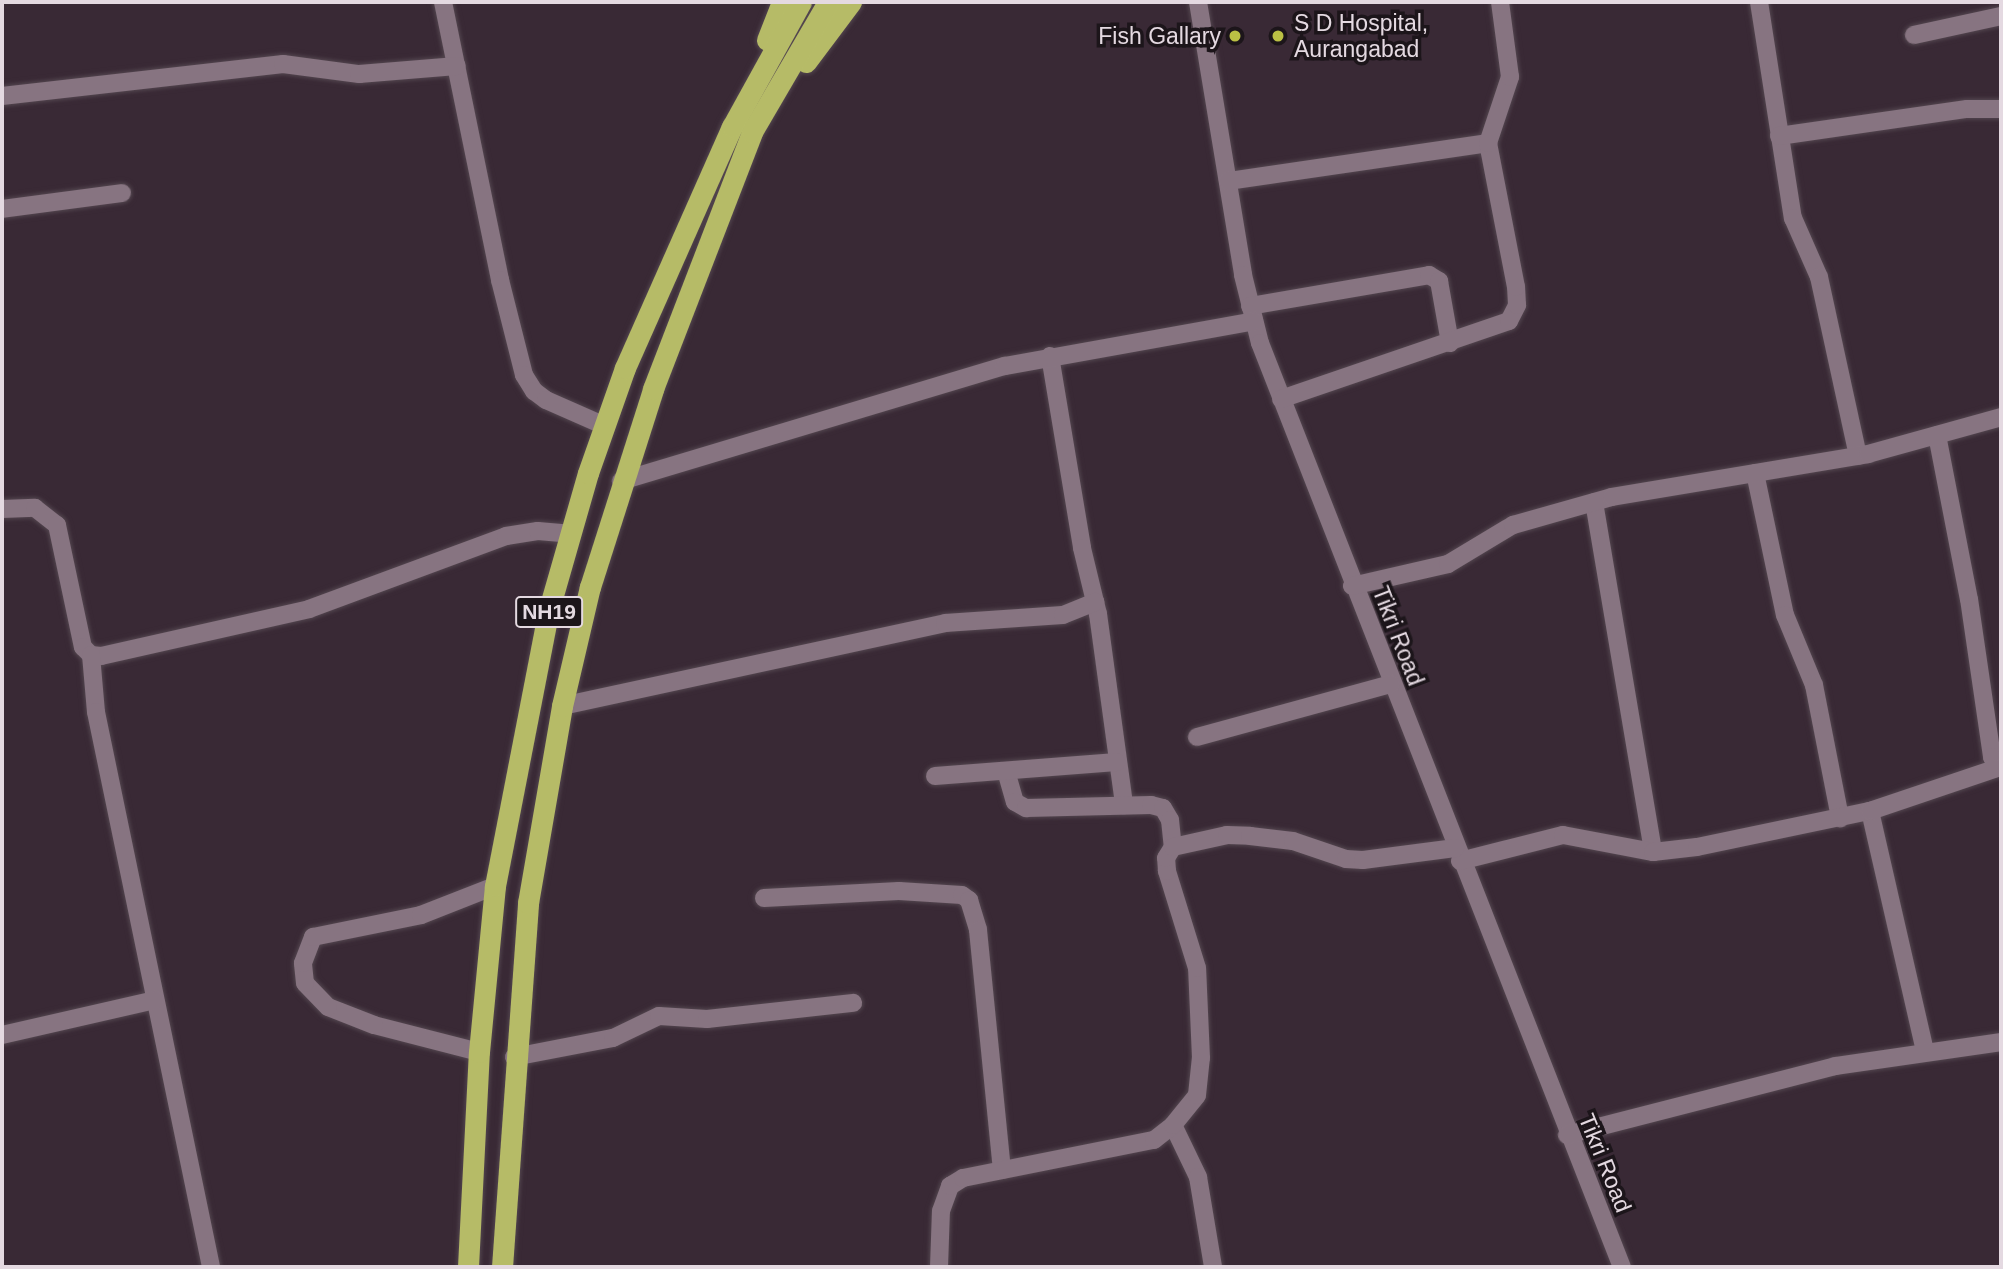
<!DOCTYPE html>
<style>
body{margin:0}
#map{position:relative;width:2003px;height:1269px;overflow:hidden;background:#392935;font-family:Helvetica,sans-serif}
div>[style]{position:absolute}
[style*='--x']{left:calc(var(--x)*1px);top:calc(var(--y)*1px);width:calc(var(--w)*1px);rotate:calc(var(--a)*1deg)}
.roads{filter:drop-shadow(0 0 2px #53464f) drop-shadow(0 0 2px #53464f)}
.minor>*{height:18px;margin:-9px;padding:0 9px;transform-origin:9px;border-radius:9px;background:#877481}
.highway>*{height:21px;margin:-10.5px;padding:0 10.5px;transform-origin:10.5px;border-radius:10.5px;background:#b6bb67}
.dots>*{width:19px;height:19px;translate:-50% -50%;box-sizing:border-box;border:4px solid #1c151a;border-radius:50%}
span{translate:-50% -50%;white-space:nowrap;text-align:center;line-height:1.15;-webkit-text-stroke:7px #1c151a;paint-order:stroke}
.shield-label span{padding:2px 5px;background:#1c151a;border:2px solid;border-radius:5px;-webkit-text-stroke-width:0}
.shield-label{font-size:21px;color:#e4d9e1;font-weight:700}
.poi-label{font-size:23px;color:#e4d9e1}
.left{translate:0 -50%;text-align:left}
.right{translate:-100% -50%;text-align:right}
.street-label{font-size:23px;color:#e4d9e1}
.frame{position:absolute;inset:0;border:4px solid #e4d9e1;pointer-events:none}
</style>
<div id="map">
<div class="roads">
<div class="minor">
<div style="--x:443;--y:2;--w:284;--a:78.4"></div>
<div style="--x:500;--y:280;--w:98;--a:75.8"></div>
<div style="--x:524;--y:375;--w:19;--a:58"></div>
<div style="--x:534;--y:391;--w:15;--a:37"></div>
<div style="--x:546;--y:400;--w:64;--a:23.8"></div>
<div style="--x:1198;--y:2;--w:277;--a:80.6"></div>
<div style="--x:1243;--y:275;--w:70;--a:76"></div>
<div style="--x:1260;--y:343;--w:992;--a:68.61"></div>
<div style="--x:1759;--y:2;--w:219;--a:81.1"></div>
<div style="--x:1793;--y:218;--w:64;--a:66.2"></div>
<div style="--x:1819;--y:277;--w:183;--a:77.7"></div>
<div style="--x:1914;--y:35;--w:89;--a:-12.3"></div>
<div style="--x:2;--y:96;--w:283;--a:-6.5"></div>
<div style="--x:283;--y:64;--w:77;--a:7.5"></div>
<div style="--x:359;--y:74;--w:98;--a:-4.7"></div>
<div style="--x:1779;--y:136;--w:190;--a:-8.2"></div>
<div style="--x:1967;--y:109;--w:34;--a:0"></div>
<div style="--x:1228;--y:181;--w:263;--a:-8.3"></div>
<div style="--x:2;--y:209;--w:121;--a:-7.6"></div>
<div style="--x:1250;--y:306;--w:182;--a:-9.8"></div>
<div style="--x:1429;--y:275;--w:12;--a:31"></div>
<div style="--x:1439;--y:281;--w:63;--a:79.9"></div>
<div style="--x:1050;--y:356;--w:195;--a:80.5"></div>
<div style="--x:1082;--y:548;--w:68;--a:76.4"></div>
<div style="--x:1098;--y:614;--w:193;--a:82.2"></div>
<div style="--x:1281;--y:399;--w:241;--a:-18.9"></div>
<div style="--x:1509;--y:321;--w:18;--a:-63"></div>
<div style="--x:1517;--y:305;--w:18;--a:-93"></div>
<div style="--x:1516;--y:287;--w:147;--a:-101"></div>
<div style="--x:1488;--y:143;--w:70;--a:-71.6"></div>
<div style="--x:1510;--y:77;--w:76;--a:-97.6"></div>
<div style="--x:1937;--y:435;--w:167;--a:79"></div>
<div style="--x:1969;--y:599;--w:160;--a:81.7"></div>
<div style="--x:1992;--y:757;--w:14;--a:51"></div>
<div style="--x:1755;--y:473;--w:145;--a:78.1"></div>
<div style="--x:1785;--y:615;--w:76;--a:67.5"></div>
<div style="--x:1814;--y:685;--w:136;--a:78.9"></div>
<div style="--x:621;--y:481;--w:401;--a:-16.7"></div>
<div style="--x:1005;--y:366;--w:253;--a:-10.2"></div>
<div style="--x:1594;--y:502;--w:355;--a:80.4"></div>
<div style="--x:2;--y:509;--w:33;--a:-2"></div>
<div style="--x:35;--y:508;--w:28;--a:38"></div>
<div style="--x:57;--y:525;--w:125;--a:78"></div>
<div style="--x:83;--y:647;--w:11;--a:45"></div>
<div style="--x:91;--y:655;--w:10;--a:6"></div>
<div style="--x:101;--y:656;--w:213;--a:-12.7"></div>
<div style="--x:309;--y:609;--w:210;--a:-20.3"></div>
<div style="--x:506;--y:536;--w:32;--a:-9"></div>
<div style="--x:538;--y:531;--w:32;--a:5"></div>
<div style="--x:1352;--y:586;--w:98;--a:-12.9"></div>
<div style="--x:1448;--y:564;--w:76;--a:-31"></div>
<div style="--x:1513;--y:525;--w:103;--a:-15.8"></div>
<div style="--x:1612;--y:497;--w:260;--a:-9.5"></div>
<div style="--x:1868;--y:454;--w:138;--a:-15.5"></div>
<div style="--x:91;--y:655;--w:57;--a:85"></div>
<div style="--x:96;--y:712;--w:567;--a:78.29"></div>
<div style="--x:562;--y:706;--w:392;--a:-12.2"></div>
<div style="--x:945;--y:623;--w:118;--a:-3.9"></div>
<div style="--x:1063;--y:615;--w:35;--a:-22"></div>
<div style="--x:1197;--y:737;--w:201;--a:-15.3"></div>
<div style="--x:1006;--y:771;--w:32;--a:74"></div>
<div style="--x:1015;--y:802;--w:13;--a:29"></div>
<div style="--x:1026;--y:808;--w:125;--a:-1.4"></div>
<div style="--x:1151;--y:805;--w:12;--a:14"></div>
<div style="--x:1163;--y:808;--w:14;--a:60"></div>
<div style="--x:1170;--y:820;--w:27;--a:84"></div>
<div style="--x:935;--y:776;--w:182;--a:-4.4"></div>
<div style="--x:1870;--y:811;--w:246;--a:77.1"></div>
<div style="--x:1460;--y:861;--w:106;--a:-14.2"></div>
<div style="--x:1563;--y:835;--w:92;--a:10.7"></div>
<div style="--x:1653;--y:852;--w:44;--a:-6.5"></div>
<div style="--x:1697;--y:847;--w:177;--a:-11.8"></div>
<div style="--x:1870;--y:811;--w:134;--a:-18.7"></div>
<div style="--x:764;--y:898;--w:135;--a:-3"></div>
<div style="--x:899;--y:891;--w:63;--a:3.6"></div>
<div style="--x:962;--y:895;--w:9;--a:36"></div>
<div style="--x:969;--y:900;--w:31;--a:73"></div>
<div style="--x:978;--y:930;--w:241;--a:84.3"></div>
<div style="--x:2;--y:1035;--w:157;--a:-12.9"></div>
<div style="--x:479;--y:1052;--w:108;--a:-165.6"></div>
<div style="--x:374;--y:1025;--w:49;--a:-158.6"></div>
<div style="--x:328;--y:1007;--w:33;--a:-134"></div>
<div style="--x:305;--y:983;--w:20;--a:-96"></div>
<div style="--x:303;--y:963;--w:28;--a:-69"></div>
<div style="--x:313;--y:937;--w:110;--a:-11.5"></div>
<div style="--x:421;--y:915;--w:79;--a:-21.4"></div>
<div style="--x:514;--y:1057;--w:101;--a:-10.9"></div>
<div style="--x:613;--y:1038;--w:51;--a:-25.6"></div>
<div style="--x:659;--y:1016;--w:48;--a:3.6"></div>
<div style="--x:707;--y:1019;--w:147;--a:-6.3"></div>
<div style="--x:1173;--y:1125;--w:58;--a:64.3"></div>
<div style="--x:1198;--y:1177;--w:91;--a:80.5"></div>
<div style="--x:1567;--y:1135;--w:277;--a:-14.4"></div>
<div style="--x:1835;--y:1066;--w:168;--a:-8.2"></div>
<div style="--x:939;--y:1267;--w:56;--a:-88"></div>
<div style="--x:941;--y:1211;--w:27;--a:-70"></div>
<div style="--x:950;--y:1186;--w:15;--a:-32"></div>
<div style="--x:963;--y:1178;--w:195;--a:-11.3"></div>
<div style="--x:1154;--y:1140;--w:24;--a:-38"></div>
<div style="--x:1173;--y:1125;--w:38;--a:-51"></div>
<div style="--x:1197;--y:1095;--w:37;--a:-84"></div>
<div style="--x:1201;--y:1058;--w:90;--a:-92.5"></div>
<div style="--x:1197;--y:968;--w:102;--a:-107.2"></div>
<div style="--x:1167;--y:871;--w:13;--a:-94"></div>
<div style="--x:1166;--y:858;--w:13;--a:-58"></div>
<div style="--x:1173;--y:847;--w:55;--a:-12.5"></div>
<div style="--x:1227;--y:835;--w:23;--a:2"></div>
<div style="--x:1250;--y:836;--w:43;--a:6.6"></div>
<div style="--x:1293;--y:841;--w:56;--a:18.8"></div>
<div style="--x:1346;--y:859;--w:17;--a:3"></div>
<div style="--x:1363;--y:860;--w:93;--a:-7.4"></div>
</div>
<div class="highway">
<div style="--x:767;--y:40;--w:41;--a:-68.5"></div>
<div style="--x:806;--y:62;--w:75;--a:-53.1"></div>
<div style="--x:468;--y:1267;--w:215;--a:-87.1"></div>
<div style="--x:479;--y:1052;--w:167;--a:-84.5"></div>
<div style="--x:495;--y:886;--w:282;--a:-79"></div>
<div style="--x:549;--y:609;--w:141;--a:-74"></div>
<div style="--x:588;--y:473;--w:111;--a:-70.6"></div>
<div style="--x:625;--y:368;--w:264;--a:-66.1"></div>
<div style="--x:732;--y:127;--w:143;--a:-61.1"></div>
<div style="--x:502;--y:1267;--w:365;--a:-85.9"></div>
<div style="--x:528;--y:903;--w:200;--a:-80.2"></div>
<div style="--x:562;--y:706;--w:122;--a:-76.8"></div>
<div style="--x:590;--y:587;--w:208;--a:-72.3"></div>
<div style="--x:653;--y:389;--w:275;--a:-68.9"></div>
<div style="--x:752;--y:132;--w:151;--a:-59.7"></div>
</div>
</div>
<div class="dots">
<div style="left:1235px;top:36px;background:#bbc044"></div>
<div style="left:1278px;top:36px;background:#bbc044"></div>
</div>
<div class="shield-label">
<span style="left:549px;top:612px">NH19</span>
</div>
<div class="poi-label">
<span class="left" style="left:1294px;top:36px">S D Hospital,<br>Aurangabad</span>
<span class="right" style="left:1221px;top:36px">Fish Gallary</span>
</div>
<div class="street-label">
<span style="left:1398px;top:636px;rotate:69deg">Tikri Road</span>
<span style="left:1605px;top:1163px;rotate:68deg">Tikri Road</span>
</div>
<div class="frame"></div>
</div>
